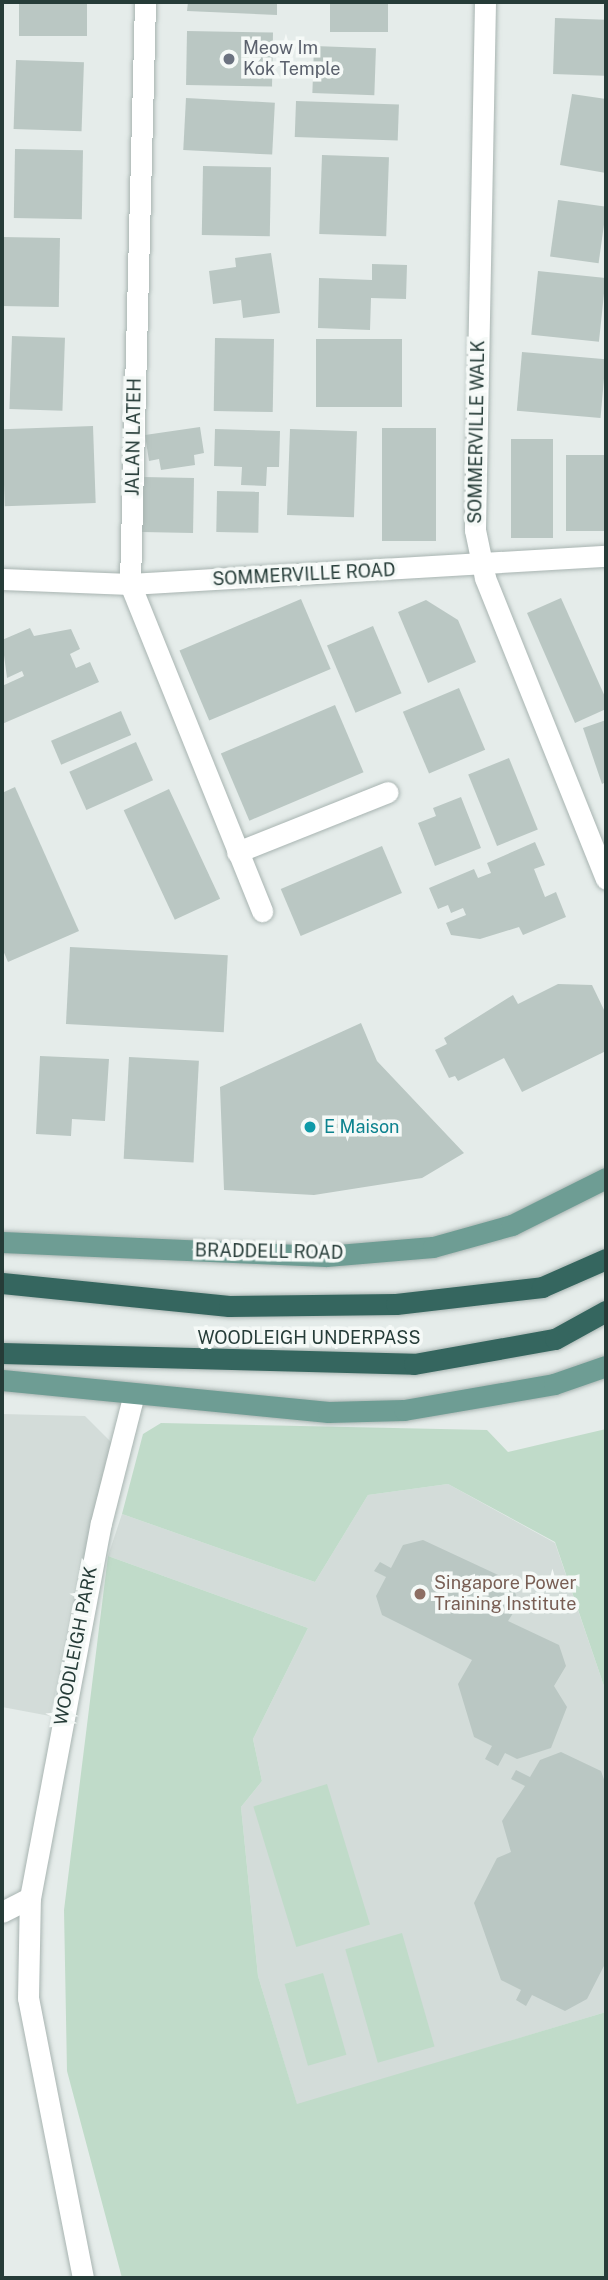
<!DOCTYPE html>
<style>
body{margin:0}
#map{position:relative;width:608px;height:2280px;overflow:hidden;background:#e5ecea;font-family:"Public Sans",sans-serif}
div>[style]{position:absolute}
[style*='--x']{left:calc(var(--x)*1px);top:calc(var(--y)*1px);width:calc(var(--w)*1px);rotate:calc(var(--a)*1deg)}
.built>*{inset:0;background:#d3dcd9}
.green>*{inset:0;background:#c0dbc9;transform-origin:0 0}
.building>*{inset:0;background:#bac7c3;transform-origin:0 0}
.roads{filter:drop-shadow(0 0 2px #a8b4b1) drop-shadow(0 0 2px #a8b4b1)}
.minor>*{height:21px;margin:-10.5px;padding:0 10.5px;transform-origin:10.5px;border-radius:10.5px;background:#fff}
.major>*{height:21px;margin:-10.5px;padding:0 10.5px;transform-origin:10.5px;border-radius:10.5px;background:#6e9d94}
.highway>*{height:21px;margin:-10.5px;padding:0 10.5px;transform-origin:10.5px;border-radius:10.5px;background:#35665f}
.dots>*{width:19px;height:19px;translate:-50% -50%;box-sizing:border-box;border:4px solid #f5f9f7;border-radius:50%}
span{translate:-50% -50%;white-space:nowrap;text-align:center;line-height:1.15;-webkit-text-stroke:7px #f5f9f7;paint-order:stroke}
.worship-label{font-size:18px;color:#5b616d}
.left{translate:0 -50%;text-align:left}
.street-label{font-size:18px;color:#263c38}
.culture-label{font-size:18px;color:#0d838f}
.education-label{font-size:18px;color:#785e54}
.frame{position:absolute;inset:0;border:4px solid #263c38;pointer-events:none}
</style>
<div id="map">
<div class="built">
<div style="clip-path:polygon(2px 1414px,85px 1416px,114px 1445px,50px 1716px,2px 1707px)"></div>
<div style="clip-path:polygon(448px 1484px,555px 1543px,606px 1692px,606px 2012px,297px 2105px,258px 1976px,241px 1807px,262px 1781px,253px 1739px,308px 1628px,108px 1556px,122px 1514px,315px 1582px,368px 1495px)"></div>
</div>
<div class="green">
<div style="clip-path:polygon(161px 1423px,487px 1430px,508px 1452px,606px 1429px,606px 1692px,555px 1542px,448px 1484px,368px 1495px,315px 1582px,122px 1514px,143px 1434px)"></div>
<div style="clip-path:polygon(108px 1556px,308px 1628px,253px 1739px,262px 1781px,241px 1807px,258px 1976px,297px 2104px,606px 2012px,606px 2278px,122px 2278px,67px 2071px,64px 1910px)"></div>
<div style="left:327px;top:1784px;width:147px;height:77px;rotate:73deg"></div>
<div style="left:402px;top:1933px;width:118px;height:59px;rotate:74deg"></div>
<div style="left:323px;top:1973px;width:85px;height:40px;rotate:74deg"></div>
</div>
<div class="building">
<div style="left:19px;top:2px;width:68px;height:34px"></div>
<div style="clip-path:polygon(188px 2px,277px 2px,277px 15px,187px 11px)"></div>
<div style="left:330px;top:2px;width:58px;height:30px"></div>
<div style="left:555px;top:18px;width:51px;height:56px;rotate:2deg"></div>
<div style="left:187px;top:31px;width:86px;height:54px;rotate:1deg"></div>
<div style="left:314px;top:46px;width:62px;height:47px;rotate:2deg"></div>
<div style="left:16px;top:60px;width:68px;height:69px;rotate:2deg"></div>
<div style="clip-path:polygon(572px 94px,606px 99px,606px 173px,560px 165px)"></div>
<div style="left:186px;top:98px;width:89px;height:52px;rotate:3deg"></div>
<div style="left:296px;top:101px;width:103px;height:36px;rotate:2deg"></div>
<div style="left:15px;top:149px;width:68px;height:69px;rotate:1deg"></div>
<div style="left:322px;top:155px;width:67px;height:79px;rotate:2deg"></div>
<div style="left:203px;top:166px;width:68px;height:69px;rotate:1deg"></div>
<div style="left:558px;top:200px;width:49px;height:57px;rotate:8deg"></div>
<div style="left:2px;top:237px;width:58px;height:69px;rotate:1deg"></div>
<div style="clip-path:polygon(271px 253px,280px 313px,243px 318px,241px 300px,213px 304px,209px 271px,236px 267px,235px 258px)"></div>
<div style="clip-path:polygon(372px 264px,407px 265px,406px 299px,371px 298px,370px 330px,318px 328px,319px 278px,372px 280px)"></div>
<div style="left:538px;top:271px;width:68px;height:64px;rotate:6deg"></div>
<div style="left:12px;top:336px;width:53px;height:73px;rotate:2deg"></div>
<div style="left:215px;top:338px;width:59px;height:73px;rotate:1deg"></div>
<div style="left:316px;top:339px;width:86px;height:68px"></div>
<div style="left:522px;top:352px;width:84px;height:59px;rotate:5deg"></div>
<div style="left:93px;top:426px;width:77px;height:91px;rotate:88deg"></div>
<div style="clip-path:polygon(200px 427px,204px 453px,194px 455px,195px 465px,161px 470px,159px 459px,149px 461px,145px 435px)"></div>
<div style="left:436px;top:428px;width:113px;height:54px;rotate:90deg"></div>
<div style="clip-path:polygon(215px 429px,280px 431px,279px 467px,267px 467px,266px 486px,241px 485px,242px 467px,214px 466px)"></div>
<div style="left:290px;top:429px;width:67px;height:86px;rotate:2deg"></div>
<div style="left:511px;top:439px;width:42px;height:99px"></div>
<div style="left:566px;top:455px;width:40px;height:76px"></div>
<div style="left:143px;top:477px;width:51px;height:55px;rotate:1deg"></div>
<div style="left:217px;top:491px;width:42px;height:41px;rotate:1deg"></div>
<div style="clip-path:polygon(561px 598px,606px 699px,606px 709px,575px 723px,527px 613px)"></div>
<div style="left:301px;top:599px;width:76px;height:132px;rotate:67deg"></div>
<div style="clip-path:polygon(426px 600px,458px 620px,476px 662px,428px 683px,398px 612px)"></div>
<div style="left:373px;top:626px;width:73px;height:50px;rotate:67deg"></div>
<div style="clip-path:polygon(30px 628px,34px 636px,71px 629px,80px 649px,70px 654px,76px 668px,90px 662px,99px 682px,2px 724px,2px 686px,24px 676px,22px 671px,7px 678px,2px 640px)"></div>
<div style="left:459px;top:688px;width:67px;height:61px;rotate:67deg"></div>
<div style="left:335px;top:705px;width:73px;height:124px;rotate:67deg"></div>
<div style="left:121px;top:711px;width:26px;height:76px;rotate:67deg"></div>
<div style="clip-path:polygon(606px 720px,606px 782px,602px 784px,583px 728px)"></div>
<div style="left:136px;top:742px;width:42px;height:73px;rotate:66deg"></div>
<div style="left:509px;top:758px;width:77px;height:44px;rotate:68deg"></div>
<div style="clip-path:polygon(15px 787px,79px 931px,8px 962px,2px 948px,2px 793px)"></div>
<div style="left:169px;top:789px;width:121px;height:50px;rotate:65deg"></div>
<div style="clip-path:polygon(461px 797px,481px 848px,435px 866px,418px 823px,436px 816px,433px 808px)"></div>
<div style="clip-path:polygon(535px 842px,545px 865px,534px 869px,545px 897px,556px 892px,566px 917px,523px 935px,519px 927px,480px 939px,451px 935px,446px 923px,466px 915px,463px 908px,451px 913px,448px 905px,438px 909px,429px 888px,474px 869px,478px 878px,491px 873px,487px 863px)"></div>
<div style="left:382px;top:846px;width:51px;height:110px;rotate:67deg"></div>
<div style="left:70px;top:947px;width:158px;height:77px;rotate:3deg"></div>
<div style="clip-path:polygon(558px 984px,592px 985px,606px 1014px,606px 1051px,522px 1092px,504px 1058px,458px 1081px,455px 1076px,449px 1078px,435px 1050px,447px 1044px,444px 1038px,513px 995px,518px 1004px)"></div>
<div style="clip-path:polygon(361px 1023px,377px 1061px,464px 1153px,422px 1178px,314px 1195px,224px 1190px,220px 1087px)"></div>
<div style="clip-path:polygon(40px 1056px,109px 1059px,105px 1121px,72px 1119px,71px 1136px,36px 1134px)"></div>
<div style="left:129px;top:1057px;width:70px;height:102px;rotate:3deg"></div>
<div style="clip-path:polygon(423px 1540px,511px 1581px,519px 1604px,508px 1621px,559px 1645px,566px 1666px,554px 1686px,567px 1707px,551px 1748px,517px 1759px,505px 1753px,498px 1766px,485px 1759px,492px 1746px,474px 1737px,458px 1684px,472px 1660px,382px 1615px,376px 1596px,386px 1577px,374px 1571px,380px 1562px,391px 1568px,403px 1545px)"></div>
<div style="clip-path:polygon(561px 1752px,601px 1771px,606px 1785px,606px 1962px,587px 1999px,565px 2011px,532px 1995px,526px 2006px,516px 2000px,521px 1990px,501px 1980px,474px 1903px,497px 1858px,511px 1852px,502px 1821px,525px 1786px,511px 1779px,516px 1770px,530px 1777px,540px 1760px)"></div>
</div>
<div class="roads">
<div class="minor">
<div style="--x:145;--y:2;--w:582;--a:91.48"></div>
<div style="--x:130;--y:584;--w:353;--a:68"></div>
<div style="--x:485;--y:2;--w:528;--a:91.09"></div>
<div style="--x:475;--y:530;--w:49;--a:78.2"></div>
<div style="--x:485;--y:578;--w:324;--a:68.1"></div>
<div style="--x:2;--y:579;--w:128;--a:2.2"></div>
<div style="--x:130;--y:584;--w:477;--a:-3.4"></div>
<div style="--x:237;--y:852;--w:162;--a:-21.7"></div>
<div style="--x:2;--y:1912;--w:31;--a:-27"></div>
<div style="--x:83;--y:2278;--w:285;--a:-101.1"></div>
<div style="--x:28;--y:1998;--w:100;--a:-88.9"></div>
<div style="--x:30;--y:1898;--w:382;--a:-79.3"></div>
<div style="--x:101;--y:1523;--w:130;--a:-75.7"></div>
</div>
<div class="major">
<div style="--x:2;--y:1242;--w:324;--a:2.5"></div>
<div style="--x:326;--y:1256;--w:107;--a:-4.8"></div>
<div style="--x:433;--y:1247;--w:82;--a:-15.6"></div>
<div style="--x:512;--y:1225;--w:105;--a:-26.6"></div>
<div style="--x:2;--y:1380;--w:328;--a:5.6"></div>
<div style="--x:328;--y:1412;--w:76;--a:-1.5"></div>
<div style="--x:404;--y:1410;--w:152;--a:-9.8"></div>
<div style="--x:554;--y:1384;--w:55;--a:-19.1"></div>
</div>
<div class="highway">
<div style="--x:2;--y:1283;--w:228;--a:5.8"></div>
<div style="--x:229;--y:1306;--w:167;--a:-0.7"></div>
<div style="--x:396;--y:1304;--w:147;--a:-6.6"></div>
<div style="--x:542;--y:1287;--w:70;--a:-23.6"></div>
<div style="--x:2;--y:1353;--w:412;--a:1.5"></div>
<div style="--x:414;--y:1364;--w:143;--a:-10.1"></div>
<div style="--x:555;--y:1339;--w:58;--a:-28.8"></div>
</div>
</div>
<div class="dots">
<div style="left:229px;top:59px;background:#6b7280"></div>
<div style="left:310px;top:1127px;background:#0f9aa8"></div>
<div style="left:420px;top:1594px;background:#8d6e63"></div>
</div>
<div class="worship-label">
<span class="left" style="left:243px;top:59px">Meow Im<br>Kok Temple</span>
</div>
<div class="street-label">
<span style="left:477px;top:432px;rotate:-89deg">SOMMERVILLE WALK</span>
<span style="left:134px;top:437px;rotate:-89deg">JALAN LATEH</span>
<span style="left:304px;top:575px;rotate:-3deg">SOMMERVILLE ROAD</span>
<span style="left:269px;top:1252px;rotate:1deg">BRADDELL ROAD</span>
<span style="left:309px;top:1338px">WOODLEIGH UNDERPASS</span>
<span style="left:76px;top:1646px;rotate:-79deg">WOODLEIGH PARK</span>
</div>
<div class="culture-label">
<span class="left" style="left:324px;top:1127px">E Maison</span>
</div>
<div class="education-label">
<span class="left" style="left:434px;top:1594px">Singapore Power<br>Training Institute</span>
</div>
<div class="frame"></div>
</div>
